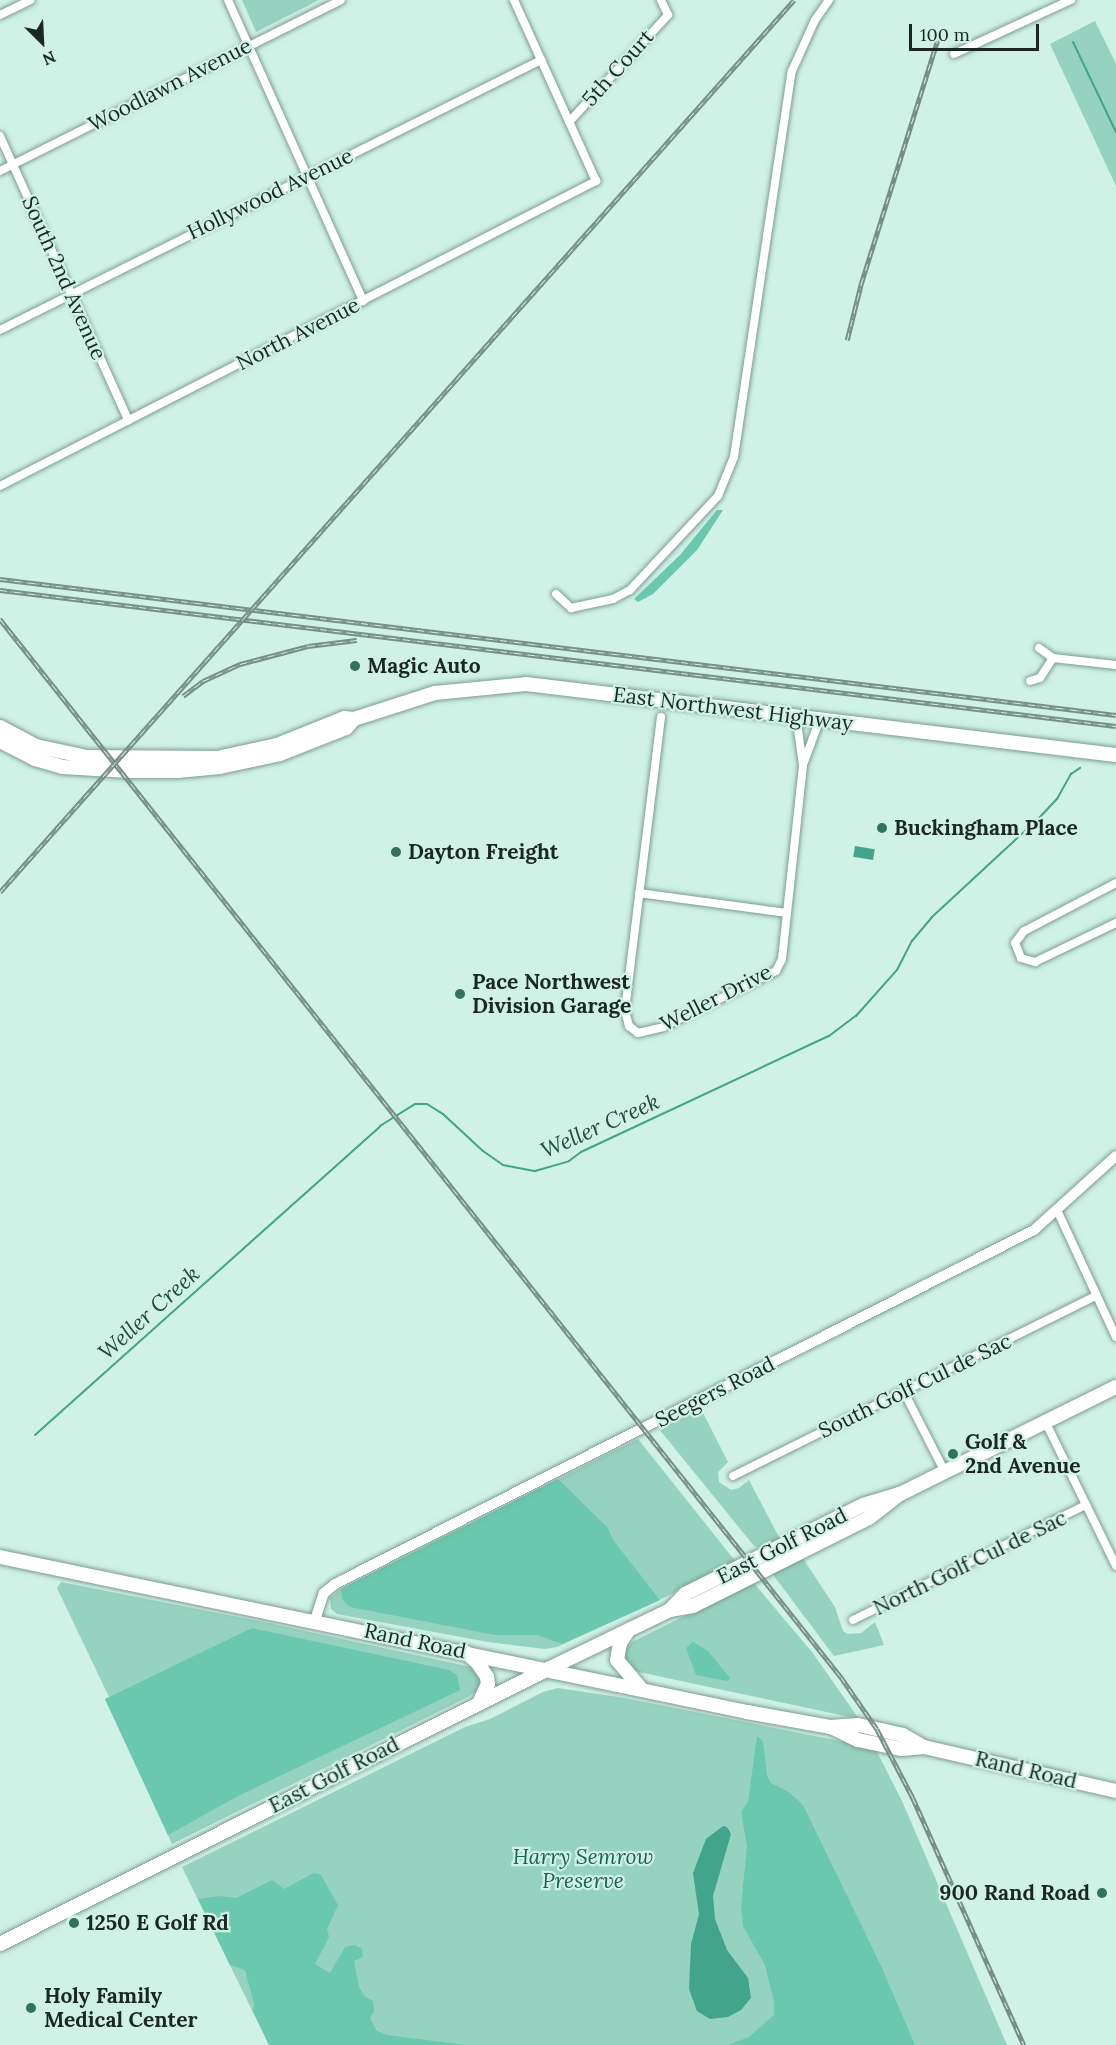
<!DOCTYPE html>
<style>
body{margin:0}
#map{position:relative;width:1116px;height:2045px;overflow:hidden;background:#cff1e6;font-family:Lora,serif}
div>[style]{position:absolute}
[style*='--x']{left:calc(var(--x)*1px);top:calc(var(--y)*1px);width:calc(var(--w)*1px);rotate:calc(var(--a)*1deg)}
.green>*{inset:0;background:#96d2c0}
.forest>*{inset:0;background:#69c8ae}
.water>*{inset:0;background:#42a48b;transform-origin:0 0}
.stream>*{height:2px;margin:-1px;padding:0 1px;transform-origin:1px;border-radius:1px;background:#42a48b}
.roads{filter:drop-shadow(0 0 2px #7d9c92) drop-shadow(0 0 2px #7d9c92)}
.minor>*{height:8px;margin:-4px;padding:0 4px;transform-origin:4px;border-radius:4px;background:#fff}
.tertiary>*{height:10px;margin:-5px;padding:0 5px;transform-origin:5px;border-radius:5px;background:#fff}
.primary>*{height:14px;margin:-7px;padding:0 7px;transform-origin:7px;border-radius:7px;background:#fff}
.rail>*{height:4.5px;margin-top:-2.25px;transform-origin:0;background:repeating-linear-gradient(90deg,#cff1e6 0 7px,#788f88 0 14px);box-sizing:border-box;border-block:2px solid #788f88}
.dots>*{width:16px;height:16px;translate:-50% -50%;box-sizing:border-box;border:3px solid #cff1e6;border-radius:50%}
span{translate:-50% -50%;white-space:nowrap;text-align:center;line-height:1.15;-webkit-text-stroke:4.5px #cff1e6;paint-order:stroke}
.street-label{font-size:21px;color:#1a2723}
.poi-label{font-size:21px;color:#1a2723;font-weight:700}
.left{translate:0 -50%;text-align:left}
.right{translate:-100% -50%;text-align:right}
.park-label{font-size:21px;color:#186452;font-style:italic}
.water-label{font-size:22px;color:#214b40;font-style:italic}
.north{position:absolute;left:12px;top:12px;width:60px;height:60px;-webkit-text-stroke:4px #cff1e6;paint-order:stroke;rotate:156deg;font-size:16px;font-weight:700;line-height:24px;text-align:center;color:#1a2723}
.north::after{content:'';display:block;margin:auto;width:21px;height:27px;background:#1a2723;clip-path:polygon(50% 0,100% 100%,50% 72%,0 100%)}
.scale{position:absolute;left:909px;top:24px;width:130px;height:27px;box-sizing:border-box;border:3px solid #1a2723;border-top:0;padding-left:8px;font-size:18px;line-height:21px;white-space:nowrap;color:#1a2723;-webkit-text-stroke:4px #cff1e6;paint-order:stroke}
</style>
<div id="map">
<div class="green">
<div style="clip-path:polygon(242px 0,319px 0,256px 32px)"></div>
<div style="clip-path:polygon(1095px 21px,1116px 64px,1116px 186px,1050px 44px)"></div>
<div style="clip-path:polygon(701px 1409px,728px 1462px,718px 1472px,719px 1482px,731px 1490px,739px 1488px,749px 1480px,780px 1539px,761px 1548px,754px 1546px,659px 1429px)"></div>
<div style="clip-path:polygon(638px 1439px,736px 1562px,649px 1605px,557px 1647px,545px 1649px,488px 1642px,337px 1614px,331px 1609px,330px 1598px,341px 1589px)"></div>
<div style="clip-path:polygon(802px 1557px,835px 1607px,843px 1631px,848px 1634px,861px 1633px,875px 1622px,884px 1645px,834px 1656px,771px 1572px)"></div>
<div style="clip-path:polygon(61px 1582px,264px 1622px,471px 1667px,477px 1670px,481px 1680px,477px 1691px,468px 1697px,172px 1844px,105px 1699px,109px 1697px,57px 1588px)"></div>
<div style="clip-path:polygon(753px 1582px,812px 1652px,859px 1719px,639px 1672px,625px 1665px,622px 1654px,632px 1642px)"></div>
<div style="clip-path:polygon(558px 1688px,625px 1698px,875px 1748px,902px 1801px,1007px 2045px,269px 2045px,182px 1867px,465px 1727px,490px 1719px,543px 1692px)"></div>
</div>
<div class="forest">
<div style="clip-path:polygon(717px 510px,723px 510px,697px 550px,653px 594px,638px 602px,634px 599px,680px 555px)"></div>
<div style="clip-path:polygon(558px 1479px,608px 1528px,613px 1540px,660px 1600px,562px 1644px,537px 1635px,495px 1635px,350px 1607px,342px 1599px,341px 1589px)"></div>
<div style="clip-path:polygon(252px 1628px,449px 1670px,457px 1675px,460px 1690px,240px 1795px,168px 1835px,105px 1699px)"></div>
<div style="clip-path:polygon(693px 1642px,708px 1651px,730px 1678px,727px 1681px,696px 1675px,686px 1648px)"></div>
<div style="clip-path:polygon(757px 1736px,763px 1741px,767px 1776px,771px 1783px,789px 1792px,803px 1805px,882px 1968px,915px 2045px,728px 2045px,749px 2037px,774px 2015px,774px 2002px,765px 1965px,743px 1926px,741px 1907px,747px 1846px,741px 1812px,748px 1802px)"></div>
<div style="clip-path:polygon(314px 1873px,321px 1875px,338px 1905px,327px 1929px,329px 1937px,315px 1964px,330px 1973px,345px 1947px,355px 1945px,362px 1949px,363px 1957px,354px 1961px,359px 1987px,365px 1997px,373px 2001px,374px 2011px,370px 2018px,377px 2031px,387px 2035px,465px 2045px,269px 2045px,253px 2011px,254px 2004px,245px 1970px,230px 1965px,198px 1899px,219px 1896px,236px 1898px,272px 1880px,284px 1889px)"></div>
</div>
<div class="water">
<div style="left:855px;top:846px;width:20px;height:11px;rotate:9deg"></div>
<div style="clip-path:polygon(723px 1826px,727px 1827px,731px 1834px,713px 1896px,715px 1919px,727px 1950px,748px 1978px,751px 1998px,741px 2010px,728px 2017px,710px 2019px,697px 2011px,689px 1989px,691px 1944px,699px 1914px,693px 1873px,706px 1839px)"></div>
</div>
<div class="stream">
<div style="--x:1073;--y:42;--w:100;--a:64.5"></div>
<div style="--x:35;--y:1435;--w:463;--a:-41.8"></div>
<div style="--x:380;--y:1126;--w:41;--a:-32.2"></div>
<div style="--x:415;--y:1104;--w:12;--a:0"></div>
<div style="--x:427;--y:1104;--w:19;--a:32"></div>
<div style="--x:443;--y:1114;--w:54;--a:42.8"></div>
<div style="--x:483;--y:1151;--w:24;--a:35"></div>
<div style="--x:503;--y:1165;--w:33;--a:11"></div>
<div style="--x:535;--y:1171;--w:35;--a:-16"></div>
<div style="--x:569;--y:1161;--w:15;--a:-37"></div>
<div style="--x:581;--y:1152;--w:274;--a:-25.1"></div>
<div style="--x:829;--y:1036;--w:34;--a:-37"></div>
<div style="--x:856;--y:1016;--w:62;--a:-48.3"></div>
<div style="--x:897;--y:970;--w:33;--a:-63"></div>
<div style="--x:912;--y:941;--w:31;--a:-50"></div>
<div style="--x:932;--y:917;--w:147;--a:-42.8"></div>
<div style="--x:1040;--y:817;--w:25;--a:-47"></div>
<div style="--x:1057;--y:799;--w:29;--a:-61"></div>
<div style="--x:1071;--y:774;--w:11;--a:-34"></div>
</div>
<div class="roads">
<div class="minor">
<div style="--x:228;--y:0;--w:330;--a:65.8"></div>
<div style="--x:0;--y:15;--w:34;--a:-26"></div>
<div style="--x:954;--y:54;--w:129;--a:-24.8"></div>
<div style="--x:569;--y:122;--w:146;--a:-47.2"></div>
<div style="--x:668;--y:15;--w:17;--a:-115"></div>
<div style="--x:0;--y:136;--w:312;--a:65.7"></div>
<div style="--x:0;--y:171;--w:381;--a:-26.6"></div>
<div style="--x:0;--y:330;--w:605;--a:-26.52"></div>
<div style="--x:0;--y:486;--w:670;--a:-27.1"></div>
<div style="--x:596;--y:181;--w:199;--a:-114.4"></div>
<div style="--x:556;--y:594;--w:21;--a:43"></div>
<div style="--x:571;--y:608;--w:43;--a:-12.1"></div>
<div style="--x:613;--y:599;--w:19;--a:-28"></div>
<div style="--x:630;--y:590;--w:129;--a:-46.9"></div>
<div style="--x:718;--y:496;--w:42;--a:-67.7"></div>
<div style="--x:734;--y:457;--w:390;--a:-81.5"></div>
<div style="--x:792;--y:71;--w:56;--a:-65.7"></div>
<div style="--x:815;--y:20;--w:24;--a:-55"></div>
<div style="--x:1039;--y:648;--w:17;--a:36"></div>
<div style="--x:1053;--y:658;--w:63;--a:6.3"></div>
<div style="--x:1030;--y:681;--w:10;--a:-17"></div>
<div style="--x:1040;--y:678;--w:24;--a:-57"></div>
<div style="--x:661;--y:717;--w:296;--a:97"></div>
<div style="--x:625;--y:1011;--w:16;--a:75"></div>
<div style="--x:629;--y:1026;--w:11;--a:38"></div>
<div style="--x:638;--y:1033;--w:26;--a:-13"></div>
<div style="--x:663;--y:1027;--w:126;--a:-26.4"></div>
<div style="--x:776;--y:971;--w:13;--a:-63"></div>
<div style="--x:782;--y:959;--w:195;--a:-83.8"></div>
<div style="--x:803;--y:765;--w:49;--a:-98.1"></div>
<div style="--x:804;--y:762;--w:46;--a:-69.6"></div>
<div style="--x:1116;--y:883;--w:104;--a:152.4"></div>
<div style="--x:1024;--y:931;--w:15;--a:127"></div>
<div style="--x:1015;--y:943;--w:16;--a:68"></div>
<div style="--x:1021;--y:958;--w:15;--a:16"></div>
<div style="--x:1035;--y:962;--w:90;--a:-25.7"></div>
<div style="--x:639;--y:893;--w:149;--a:7.7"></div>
<div style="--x:1057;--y:1210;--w:140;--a:65.1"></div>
<div style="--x:904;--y:1392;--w:90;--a:62.9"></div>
<div style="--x:1046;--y:1423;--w:159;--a:63.9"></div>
<div style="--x:733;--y:1476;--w:405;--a:-26.4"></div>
<div style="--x:853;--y:1620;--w:260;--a:-26.3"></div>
</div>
<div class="tertiary">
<div style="--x:315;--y:1620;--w:28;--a:-72"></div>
<div style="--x:324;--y:1593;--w:14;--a:-39"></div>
<div style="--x:335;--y:1584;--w:784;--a:-26.86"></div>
<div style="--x:1034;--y:1230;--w:110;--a:-42.1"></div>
</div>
<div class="primary">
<div style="--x:0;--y:727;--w:41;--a:27.8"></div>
<div style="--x:36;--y:746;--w:51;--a:12.4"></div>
<div style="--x:86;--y:757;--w:131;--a:0.4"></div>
<div style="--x:217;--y:758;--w:61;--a:-12.2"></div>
<div style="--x:277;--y:745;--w:72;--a:-21.9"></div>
<div style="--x:344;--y:718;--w:10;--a:6"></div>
<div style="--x:354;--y:719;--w:85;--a:-17.8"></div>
<div style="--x:435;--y:693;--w:91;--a:-5.6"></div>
<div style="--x:526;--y:684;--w:594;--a:6.86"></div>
<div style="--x:0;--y:741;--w:39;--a:27"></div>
<div style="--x:35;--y:759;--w:29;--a:16"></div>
<div style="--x:63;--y:767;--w:66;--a:3.5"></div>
<div style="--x:129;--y:771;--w:49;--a:0"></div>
<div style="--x:178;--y:771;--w:42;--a:-5.4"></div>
<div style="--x:220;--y:767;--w:61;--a:-12.2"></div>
<div style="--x:280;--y:754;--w:71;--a:-21.5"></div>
<div style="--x:346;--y:728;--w:12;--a:-48"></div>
<div style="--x:0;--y:1557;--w:763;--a:11.72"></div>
<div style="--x:747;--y:1712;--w:84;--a:10.2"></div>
<div style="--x:830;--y:1727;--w:28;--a:-4"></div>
<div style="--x:858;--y:1725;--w:46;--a:12.5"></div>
<div style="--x:903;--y:1735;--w:24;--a:30"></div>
<div style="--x:924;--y:1747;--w:197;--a:12.9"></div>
<div style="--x:670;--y:1610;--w:22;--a:-47"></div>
<div style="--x:685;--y:1594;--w:199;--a:-26.6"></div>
<div style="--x:863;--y:1505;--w:39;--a:-17"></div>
<div style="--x:900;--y:1494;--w:241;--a:-26.4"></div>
<div style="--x:628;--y:1631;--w:14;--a:124"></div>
<div style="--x:620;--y:1643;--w:17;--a:100"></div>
<div style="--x:617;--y:1660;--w:38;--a:50"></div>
<div style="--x:465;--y:1652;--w:16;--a:40"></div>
<div style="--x:477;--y:1662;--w:18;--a:56"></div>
<div style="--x:487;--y:1677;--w:7;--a:82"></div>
<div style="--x:488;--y:1684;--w:21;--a:115"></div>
<div style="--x:831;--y:1727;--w:30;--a:26"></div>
<div style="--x:858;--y:1740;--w:45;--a:11.6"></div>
<div style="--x:902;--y:1749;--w:22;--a:-5"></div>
<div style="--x:0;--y:1944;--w:613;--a:-26.65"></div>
<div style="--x:548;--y:1669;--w:136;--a:-25.8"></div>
<div style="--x:670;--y:1610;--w:23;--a:-10"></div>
<div style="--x:693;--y:1606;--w:197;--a:-26.6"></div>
<div style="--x:869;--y:1518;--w:39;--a:-38"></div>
</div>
</div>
<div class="rail">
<div style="--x:847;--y:340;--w:58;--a:-76"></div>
<div style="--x:861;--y:284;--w:258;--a:-72.6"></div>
<div style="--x:0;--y:579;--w:1124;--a:6.95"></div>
<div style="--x:0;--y:590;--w:1124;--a:6.95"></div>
<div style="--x:0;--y:619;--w:1352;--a:51.52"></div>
<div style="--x:841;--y:1677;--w:63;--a:55.3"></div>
<div style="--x:877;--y:1729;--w:78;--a:62.4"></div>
<div style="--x:913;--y:1798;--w:271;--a:65.8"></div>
<div style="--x:183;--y:696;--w:25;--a:-37"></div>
<div style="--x:203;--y:681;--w:41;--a:-24.7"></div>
<div style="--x:240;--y:664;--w:70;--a:-14.8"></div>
<div style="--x:308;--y:646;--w:49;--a:-7"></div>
<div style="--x:0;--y:892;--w:1194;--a:-48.33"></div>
</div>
<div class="dots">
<div style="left:355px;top:666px;background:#307160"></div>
<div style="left:882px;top:828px;background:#307160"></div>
<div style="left:396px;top:852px;background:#307160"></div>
<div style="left:460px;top:994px;background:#307160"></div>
<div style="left:953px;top:1454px;background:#307160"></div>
<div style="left:1102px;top:1893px;background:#307160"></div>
<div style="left:74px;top:1923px;background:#307160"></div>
<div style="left:31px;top:2008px;background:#307160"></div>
</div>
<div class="street-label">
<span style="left:618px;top:68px;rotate:-48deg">5th Court</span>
<span style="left:170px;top:85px;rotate:-27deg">Woodlawn Avenue</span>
<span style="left:270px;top:194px;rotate:-26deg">Hollywood Avenue</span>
<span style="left:64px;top:278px;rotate:66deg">South 2nd Avenue</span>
<span style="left:298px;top:334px;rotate:-27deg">North Avenue</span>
<span style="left:733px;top:709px;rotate:7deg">East Northwest Highway</span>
<span style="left:716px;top:998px;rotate:-27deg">Weller Drive</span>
<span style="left:915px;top:1386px;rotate:-26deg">South Golf Cul de Sac</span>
<span style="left:715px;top:1392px;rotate:-27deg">Seegers Road</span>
<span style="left:782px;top:1546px;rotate:-27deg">East Golf Road</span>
<span style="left:970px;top:1563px;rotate:-26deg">North Golf Cul de Sac</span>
<span style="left:415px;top:1641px;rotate:12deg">Rand Road</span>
<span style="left:1026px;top:1770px;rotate:13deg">Rand Road</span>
<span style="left:334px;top:1775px;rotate:-27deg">East Golf Road</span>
</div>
<div class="poi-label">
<span class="left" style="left:367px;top:666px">Magic Auto</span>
<span class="left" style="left:894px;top:828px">Buckingham Place</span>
<span class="left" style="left:408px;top:852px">Dayton Freight</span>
<span class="left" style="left:472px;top:994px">Pace Northwest<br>Division Garage</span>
<span class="left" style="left:965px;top:1454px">Golf &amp;<br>2nd Avenue</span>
<span class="right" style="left:1090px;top:1893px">900 Rand Road</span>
<span class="left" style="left:86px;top:1923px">1250 E Golf Rd</span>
<span class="left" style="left:44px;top:2008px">Holy Family<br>Medical Center</span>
</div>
<div class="park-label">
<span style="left:583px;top:1869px">Harry Semrow<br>Preserve</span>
</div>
<div class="water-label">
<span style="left:600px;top:1126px;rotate:-24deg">Weller Creek</span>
<span style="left:149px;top:1313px;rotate:-42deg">Weller Creek</span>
</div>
<div class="north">N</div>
<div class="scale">100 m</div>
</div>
